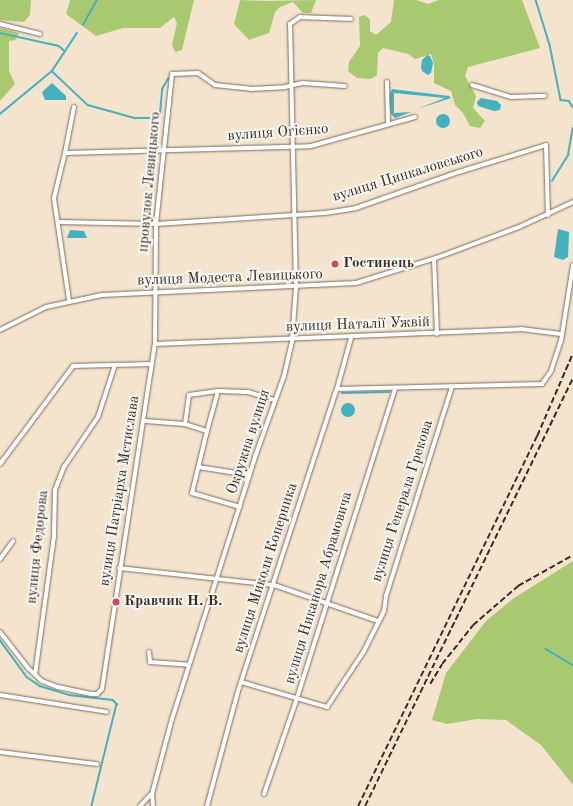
<!DOCTYPE html>
<meta charset="utf-8">
<style>
body{margin:0}
#map{position:relative;width:573px;height:806px;overflow:hidden;background:#f4e3cd;font-family:"Old Standard TT",serif}
div>[style]{position:absolute}
[style*='--x']{left:calc(var(--x)*1px);top:calc(var(--y)*1px);width:calc(var(--w)*1px);rotate:calc(var(--a)*1deg)}
.green>*{inset:0;background:#a9c971}
.water>*{inset:0;background:#43b2be}
.round{border-radius:50%}
.stream>*{height:1.5px;margin:-0.75px;padding:0 0.75px;transform-origin:0.75px;border-radius:0.75px;background:#43b2be}
.roads{filter:drop-shadow(0 0 1px #7c6b5b) drop-shadow(0 0 1px #7c6b5b)}
.street>*{height:4px;margin:-2px;padding:0 2px;transform-origin:2px;border-radius:2px;background:#fff}
.rail>*{height:1.5px;margin-top:-0.75px;transform-origin:0;background:repeating-linear-gradient(90deg,#3b2a1e 0 6px,transparent 0 9px)}
.dots>*{width:11px;height:11px;translate:-50% -50%;box-sizing:border-box;border:2px solid #f6f6f2;border-radius:50%}
span{translate:-50% -50%;white-space:nowrap;text-align:center;line-height:1.15;-webkit-text-stroke:4px #f6f6f2;paint-order:stroke}
.street-label{font-size:15px;color:#3b2a1e}
.poi-label{font-size:15px;color:#3b2a1e;font-weight:700}
.left{translate:0 -50%;text-align:left}
</style>
<div id="map">
<div class="green">
<div style="clip-path:polygon(0 0,31px 0,30px 15px,24px 22px,0 20px)"></div>
<div style="clip-path:polygon(70px 0,194px 0,182px 50px,175px 52px,172px 45px,177px 23px,174px 17px,160px 28px,123px 28px,96px 36px,66px 14px)"></div>
<div style="clip-path:polygon(240px 0,265px 1px,316px 0,311px 13px,303px 13px,293px 2px,280px 7px,275px 12px,269px 33px,249px 40px,234px 24px)"></div>
<div style="clip-path:polygon(394px 0,416px 0,428px 4px,439px 0,522px 0,540px 48px,468px 67px,465px 76px,476px 96px,473px 108px,485px 121px,480px 128px,470px 126px,463px 113px,455px 105px,451px 91px,434px 83px,434px 64px,431px 54px,415px 59px,408px 54px,383px 48px,378px 53px,377px 75px,371px 79px,357px 78px,348px 71px,349px 62px,360px 46px,359px 17px,364px 15px,370px 19px,370px 31px,376px 35px,391px 22px)"></div>
<div style="clip-path:polygon(0 28px,19px 33px,15px 40px,9px 41px,9px 71px,15px 84px,0 101px)"></div>
<div style="clip-path:polygon(573px 561px,573px 785px,541px 745px,506px 720px,477px 719px,447px 724px,432px 720px,446px 673px,486px 621px,514px 598px)"></div>
</div>
<div class="water">
<div style="clip-path:polygon(427px 55px,430px 56px,433px 63px,431px 73px,428px 75px,422px 71px,421px 67px,422px 60px)"></div>
<div style="clip-path:polygon(52px 83px,66px 96px,66px 100px,45px 100px,42px 92px)"></div>
<div style="clip-path:polygon(392px 89px,449px 96px,451px 98px,417px 109px,445px 98px,394px 93px,394px 113px,411px 112px,395px 118px,391px 114px,389px 96px)"></div>
<div style="clip-path:polygon(481px 98px,497px 101px,501px 105px,500px 110px,494px 111px,478px 106px,477px 102px)"></div>
<div class="round" style="left:436px;top:114px;width:14px;height:14px"></div>
<div style="clip-path:polygon(558px 229px,569px 232px,568px 257px,563px 260px,554px 257px)"></div>
<div style="clip-path:polygon(70px 230px,84px 231px,87px 238px,67px 238px)"></div>
<div class="round" style="left:341px;top:403px;width:14px;height:14px"></div>
</div>
<div class="stream">
<div style="--x:536;--y:0;--w:47;--a:72.7"></div>
<div style="--x:550;--y:45;--w:56;--a:78.7"></div>
<div style="--x:561;--y:100;--w:8;--a:7"></div>
<div style="--x:569;--y:101;--w:7;--a:56"></div>
<div style="--x:83;--y:25;--w:29;--a:-61"></div>
<div style="--x:0;--y:33;--w:60;--a:12.4"></div>
<div style="--x:59;--y:46;--w:8;--a:40"></div>
<div style="--x:52;--y:71;--w:50;--a:43.4"></div>
<div style="--x:88;--y:105;--w:49;--a:15.5"></div>
<div style="--x:135;--y:118;--w:17;--a:0"></div>
<div style="--x:152;--y:118;--w:9;--a:-27"></div>
<div style="--x:160;--y:114;--w:25;--a:-85"></div>
<div style="--x:162;--y:89;--w:12;--a:-59"></div>
<div style="--x:0;--y:114;--w:67;--a:-39.6"></div>
<div style="--x:52;--y:71;--w:45;--a:-56.7"></div>
<div style="--x:552;--y:181;--w:31;--a:-58"></div>
<div style="--x:568;--y:155;--w:27;--a:-80"></div>
<div style="--x:342;--y:393;--w:47;--a:-1.2"></div>
<div style="--x:0;--y:640;--w:46;--a:53.9"></div>
<div style="--x:27;--y:677;--w:16;--a:35"></div>
<div style="--x:40;--y:686;--w:30;--a:17"></div>
<div style="--x:69;--y:695;--w:44;--a:6.5"></div>
<div style="--x:113;--y:700;--w:6;--a:45"></div>
<div style="--x:117;--y:704;--w:105;--a:103.8"></div>
<div style="--x:546;--y:649;--w:31;--a:31"></div>
</div>
<div class="roads">
<div class="street">
<div style="--x:0;--y:24;--w:41;--a:14"></div>
<div style="--x:387;--y:82;--w:42;--a:88.6"></div>
<div style="--x:472;--y:85;--w:41;--a:17.1"></div>
<div style="--x:511;--y:97;--w:34;--a:-2"></div>
<div style="--x:65;--y:153;--w:47;--a:-78.9"></div>
<div style="--x:58;--y:222;--w:98;--a:1.2"></div>
<div style="--x:156;--y:224;--w:169;--a:-3.7"></div>
<div style="--x:325;--y:213;--w:31;--a:-9"></div>
<div style="--x:356;--y:208;--w:109;--a:-19.3"></div>
<div style="--x:459;--y:172;--w:91;--a:-17.2"></div>
<div style="--x:546;--y:145;--w:70;--a:88.4"></div>
<div style="--x:434;--y:259;--w:75;--a:87.7"></div>
<div style="--x:69;--y:300;--w:103;--a:-98.4"></div>
<div style="--x:54;--y:198;--w:46;--a:-76.3"></div>
<div style="--x:65;--y:153;--w:246;--a:-1.6"></div>
<div style="--x:311;--y:146;--w:108;--a:-15.6"></div>
<div style="--x:0;--y:330;--w:51;--a:-26.6"></div>
<div style="--x:46;--y:307;--w:57;--a:-12.1"></div>
<div style="--x:102;--y:295;--w:254;--a:-2.7"></div>
<div style="--x:356;--y:283;--w:84;--a:-17.4"></div>
<div style="--x:436;--y:258;--w:89;--a:-20.5"></div>
<div style="--x:519;--y:227;--w:60;--a:-24.8"></div>
<div style="--x:155;--y:344;--w:366;--a:-2.3"></div>
<div style="--x:521;--y:329;--w:40;--a:7.1"></div>
<div style="--x:337;--y:389;--w:205;--a:-1.4"></div>
<div style="--x:542;--y:384;--w:16;--a:-55"></div>
<div style="--x:551;--y:371;--w:32;--a:-72"></div>
<div style="--x:561;--y:341;--w:77;--a:-81"></div>
<div style="--x:145;--y:421;--w:40;--a:4.3"></div>
<div style="--x:185;--y:424;--w:23;--a:18"></div>
<div style="--x:207;--y:431;--w:41;--a:-74.6"></div>
<div style="--x:218;--y:391;--w:30;--a:2"></div>
<div style="--x:248;--y:392;--w:28;--a:17"></div>
<div style="--x:185;--y:424;--w:29;--a:-82"></div>
<div style="--x:189;--y:395;--w:29;--a:-8"></div>
<div style="--x:207;--y:431;--w:64;--a:103.6"></div>
<div style="--x:192;--y:493;--w:50;--a:16.3"></div>
<div style="--x:0;--y:464;--w:122;--a:-53.3"></div>
<div style="--x:73;--y:366;--w:79;--a:-1.5"></div>
<div style="--x:198;--y:467;--w:52;--a:8.9"></div>
<div style="--x:0;--y:559;--w:22;--a:-54"></div>
<div style="--x:119;--y:568;--w:156;--a:6.3"></div>
<div style="--x:274;--y:585;--w:110;--a:19.1"></div>
<div style="--x:0;--y:632;--w:46;--a:52.1"></div>
<div style="--x:28;--y:668;--w:19;--a:43"></div>
<div style="--x:42;--y:681;--w:17;--a:21"></div>
<div style="--x:58;--y:687;--w:35;--a:12"></div>
<div style="--x:92;--y:694;--w:5;--a:0"></div>
<div style="--x:97;--y:694;--w:7;--a:-45"></div>
<div style="--x:102;--y:689;--w:349;--a:-81.3"></div>
<div style="--x:155;--y:344;--w:120;--a:-89.5"></div>
<div style="--x:156;--y:224;--w:151;--a:-83.9"></div>
<div style="--x:172;--y:74;--w:26;--a:-2"></div>
<div style="--x:198;--y:73;--w:21;--a:35"></div>
<div style="--x:215;--y:85;--w:36;--a:6"></div>
<div style="--x:251;--y:89;--w:34;--a:-3"></div>
<div style="--x:285;--y:87;--w:18;--a:-13"></div>
<div style="--x:303;--y:83;--w:42;--a:4.1"></div>
<div style="--x:149;--y:652;--w:10;--a:84"></div>
<div style="--x:150;--y:662;--w:39;--a:4"></div>
<div style="--x:35;--y:675;--w:140;--a:-82.2"></div>
<div style="--x:54;--y:536;--w:46;--a:-88.8"></div>
<div style="--x:55;--y:490;--w:25;--a:-69"></div>
<div style="--x:64;--y:467;--w:60;--a:-55.8"></div>
<div style="--x:98;--y:417;--w:55;--a:-71.9"></div>
<div style="--x:241;--y:682;--w:90;--a:16.2"></div>
<div style="--x:327;--y:707;--w:67;--a:-56.5"></div>
<div style="--x:364;--y:651;--w:45;--a:-63.4"></div>
<div style="--x:384;--y:611;--w:15;--a:-82"></div>
<div style="--x:386;--y:596;--w:219;--a:-72.5"></div>
<div style="--x:0;--y:695;--w:108;--a:9"></div>
<div style="--x:0;--y:752;--w:98;--a:7.1"></div>
<div style="--x:264;--y:794;--w:102;--a:-71"></div>
<div style="--x:297;--y:698;--w:324;--a:-72.4"></div>
<div style="--x:140;--y:806;--w:16;--a:-47"></div>
<div style="--x:153;--y:806;--w:12;--a:-95"></div>
<div style="--x:152;--y:794;--w:78;--a:-75.1"></div>
<div style="--x:172;--y:719;--w:275;--a:-72.4"></div>
<div style="--x:255;--y:457;--w:86;--a:-70.3"></div>
<div style="--x:284;--y:376;--w:37;--a:-77"></div>
<div style="--x:292;--y:340;--w:53;--a:-85.7"></div>
<div style="--x:296;--y:287;--w:263;--a:-91.3"></div>
<div style="--x:290;--y:24;--w:12;--a:-35"></div>
<div style="--x:300;--y:17;--w:51;--a:2.2"></div>
<div style="--x:207;--y:806;--w:119;--a:-74.9"></div>
<div style="--x:238;--y:691;--w:318;--a:-71.9"></div>
<div style="--x:337;--y:389;--w:53;--a:-74.6"></div>
</div>
</div>
<div class="rail">
<div style="--x:430;--y:684;--w:23;--a:-59"></div>
<div style="--x:442;--y:664;--w:50;--a:-51.5"></div>
<div style="--x:473;--y:625;--w:60;--a:-40.9"></div>
<div style="--x:518;--y:586;--w:63;--a:-29.4"></div>
<div style="--x:358;--y:806;--w:411;--a:-64.2"></div>
<div style="--x:537;--y:436;--w:90;--a:-66.6"></div>
<div style="--x:365;--y:806;--w:477;--a:-64.1"></div>
</div>
<div class="dots">
<div style="left:335px;top:264px;background:#d1495b"></div>
<div style="left:116px;top:602px;background:#d1495b"></div>
</div>
<div class="street-label">
<span style="left:278px;top:133px;rotate:-4deg">вулиця Огієнко</span>
<span style="left:408px;top:175px;rotate:-17deg">вулиця Цинкаловського</span>
<span style="left:150px;top:182px;rotate:-85deg">провулок Левицького</span>
<span style="left:230px;top:278px;rotate:-2deg">вулиця Модеста Левицького</span>
<span style="left:358px;top:325px;rotate:-2deg">вулиця Наталії Ужвій</span>
<span style="left:249px;top:442px;rotate:-72deg">Окружна вулиця</span>
<span style="left:120px;top:491px;rotate:-81deg">вулиця Патріарха Мстислава</span>
<span style="left:403px;top:501px;rotate:-72deg">вулиця Генерала Грекова</span>
<span style="left:38px;top:547px;rotate:-84deg">вулиця Федорова</span>
<span style="left:266px;top:568px;rotate:-72deg">вулиця Миколи Коперника</span>
<span style="left:319px;top:588px;rotate:-73deg">вулиця Никанора Абрамовича</span>
</div>
<div class="poi-label">
<span class="left" style="left:343px;top:264px">Гостинець</span>
<span class="left" style="left:124px;top:602px">Кравчик Н. В.</span>
</div>
</div>
